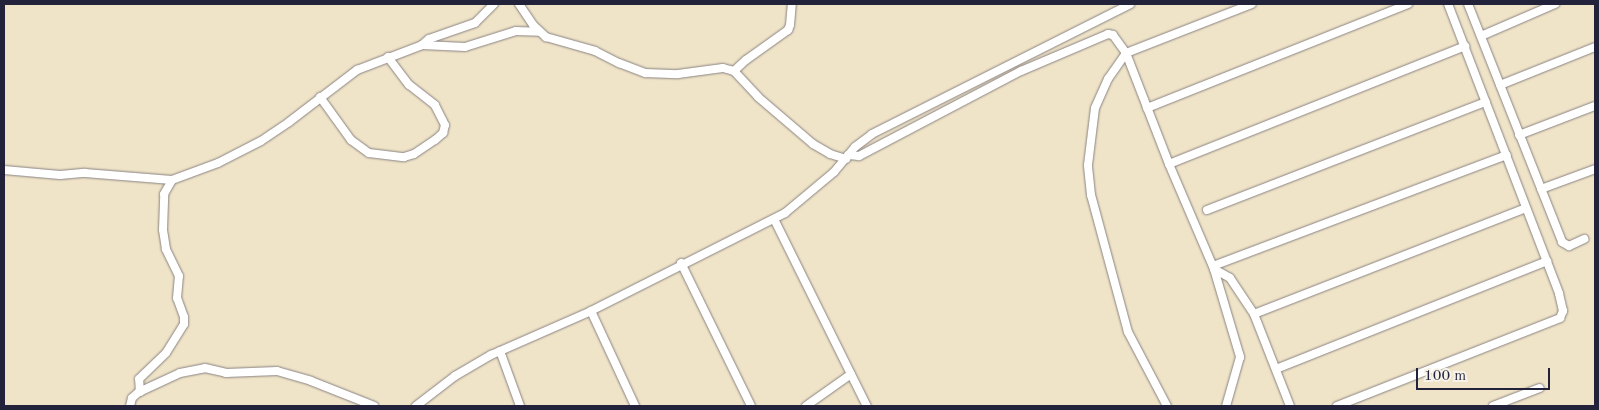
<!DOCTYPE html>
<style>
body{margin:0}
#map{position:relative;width:1599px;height:410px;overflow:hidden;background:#f0e4c8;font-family:"Old Standard TT",serif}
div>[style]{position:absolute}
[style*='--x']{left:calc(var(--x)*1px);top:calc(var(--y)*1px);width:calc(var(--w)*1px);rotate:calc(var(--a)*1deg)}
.roads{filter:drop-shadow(0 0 1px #898382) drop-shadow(0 0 1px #898382)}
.street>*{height:8px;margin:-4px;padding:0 4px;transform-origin:4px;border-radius:4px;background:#fff}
span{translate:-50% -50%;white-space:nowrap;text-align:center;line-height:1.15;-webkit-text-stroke:4px #f7f3e8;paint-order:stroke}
.frame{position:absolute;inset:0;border:5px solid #22223b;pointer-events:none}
.scale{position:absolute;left:1416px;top:368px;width:134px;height:22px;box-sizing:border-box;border:2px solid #22223b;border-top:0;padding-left:6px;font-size:15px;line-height:18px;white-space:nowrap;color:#22223b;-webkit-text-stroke:4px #f7f3e8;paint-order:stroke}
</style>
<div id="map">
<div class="roads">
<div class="street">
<div style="--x:519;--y:4;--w:25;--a:56"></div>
<div style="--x:533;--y:25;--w:18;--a:43"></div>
<div style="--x:546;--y:37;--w:51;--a:15.9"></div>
<div style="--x:595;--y:51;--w:27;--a:27"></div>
<div style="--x:619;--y:63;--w:28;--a:21"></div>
<div style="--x:645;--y:73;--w:33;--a:2"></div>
<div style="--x:678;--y:74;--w:45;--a:-7.6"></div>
<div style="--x:723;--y:68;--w:11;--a:15"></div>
<div style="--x:734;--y:71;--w:35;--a:47"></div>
<div style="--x:758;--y:97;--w:72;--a:40.5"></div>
<div style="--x:813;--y:144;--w:20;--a:30"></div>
<div style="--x:830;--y:154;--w:17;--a:17"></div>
<div style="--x:1468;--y:4;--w:256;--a:68.4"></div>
<div style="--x:1562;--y:242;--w:8;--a:30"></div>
<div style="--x:1569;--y:246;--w:17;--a:-25"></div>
<div style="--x:1481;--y:36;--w:81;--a:-23.4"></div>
<div style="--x:422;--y:45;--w:9;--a:-41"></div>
<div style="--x:429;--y:39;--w:49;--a:-19.2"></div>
<div style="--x:475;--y:23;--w:27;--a:-45"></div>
<div style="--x:734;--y:71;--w:16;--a:-43"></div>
<div style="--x:746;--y:60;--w:52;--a:-35.5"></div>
<div style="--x:788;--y:30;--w:5;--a:-68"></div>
<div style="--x:790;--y:25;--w:21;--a:-85"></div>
<div style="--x:1500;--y:85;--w:102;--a:-21.8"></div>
<div style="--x:320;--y:97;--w:53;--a:54.2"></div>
<div style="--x:351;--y:140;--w:22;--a:36"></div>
<div style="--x:369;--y:153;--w:35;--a:7"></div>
<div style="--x:404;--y:157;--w:10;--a:-17"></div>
<div style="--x:414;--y:154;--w:25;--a:-34"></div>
<div style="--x:435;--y:140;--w:11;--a:-41"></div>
<div style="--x:443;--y:133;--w:8;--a:-76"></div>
<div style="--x:445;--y:125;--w:22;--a:-117"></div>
<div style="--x:435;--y:105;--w:33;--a:-142"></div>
<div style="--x:409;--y:85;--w:35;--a:-127"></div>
<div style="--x:1147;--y:108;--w:281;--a:-21.7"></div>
<div style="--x:1519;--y:135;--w:81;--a:-20.9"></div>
<div style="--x:848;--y:155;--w:11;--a:5"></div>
<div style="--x:859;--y:156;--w:183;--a:-27.7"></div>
<div style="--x:1021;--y:71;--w:95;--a:-23"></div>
<div style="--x:1108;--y:34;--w:5;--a:11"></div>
<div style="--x:1113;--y:35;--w:22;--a:54"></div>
<div style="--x:1126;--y:53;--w:119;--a:68.8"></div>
<div style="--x:1169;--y:164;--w:114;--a:66.8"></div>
<div style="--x:1214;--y:269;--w:92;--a:73.5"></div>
<div style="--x:1240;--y:357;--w:51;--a:105.9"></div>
<div style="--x:1169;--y:164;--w:319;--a:-21.7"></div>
<div style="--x:4;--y:170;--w:56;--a:5.1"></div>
<div style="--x:60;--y:175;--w:25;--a:-5"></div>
<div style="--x:85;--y:173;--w:87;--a:4.6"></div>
<div style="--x:172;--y:180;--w:49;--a:-20.3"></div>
<div style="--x:218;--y:163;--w:48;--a:-27.1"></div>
<div style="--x:261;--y:141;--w:34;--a:-34"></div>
<div style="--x:289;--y:122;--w:86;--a:-37.4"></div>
<div style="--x:357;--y:70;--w:70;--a:-21"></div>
<div style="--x:422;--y:45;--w:43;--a:2.7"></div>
<div style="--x:465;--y:47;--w:53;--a:-17.4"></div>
<div style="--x:516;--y:31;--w:23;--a:2"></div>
<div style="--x:1541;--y:189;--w:58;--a:-20.3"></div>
<div style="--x:1207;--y:210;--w:299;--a:-21.2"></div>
<div style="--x:774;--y:219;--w:209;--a:63.6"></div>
<div style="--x:681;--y:263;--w:159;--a:63.9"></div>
<div style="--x:1213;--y:266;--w:314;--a:-20.7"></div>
<div style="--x:1214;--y:269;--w:18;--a:29"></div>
<div style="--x:1230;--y:278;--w:43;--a:56.3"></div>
<div style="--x:1254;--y:314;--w:99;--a:68.6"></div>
<div style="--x:591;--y:311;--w:105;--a:65.1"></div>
<div style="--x:1254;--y:314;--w:292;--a:-21.3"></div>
<div style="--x:500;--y:351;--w:59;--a:70"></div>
<div style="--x:1276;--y:369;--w:292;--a:-21.7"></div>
<div style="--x:140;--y:392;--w:13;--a:-94"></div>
<div style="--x:139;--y:379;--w:37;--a:-44"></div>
<div style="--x:166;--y:353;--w:34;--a:-58"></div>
<div style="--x:184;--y:324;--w:7;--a:-90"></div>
<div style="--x:184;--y:317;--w:20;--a:-110"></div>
<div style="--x:177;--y:298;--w:22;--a:-85"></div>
<div style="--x:179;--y:276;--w:30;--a:-116"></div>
<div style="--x:166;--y:249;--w:19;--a:-99"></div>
<div style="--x:163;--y:230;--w:36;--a:-88"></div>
<div style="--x:164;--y:194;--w:16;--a:-60"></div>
<div style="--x:130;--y:406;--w:8;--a:-76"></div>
<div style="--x:132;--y:398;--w:9;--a:-41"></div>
<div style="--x:139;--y:392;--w:45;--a:-24.9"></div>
<div style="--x:180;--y:373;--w:25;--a:-11"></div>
<div style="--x:205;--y:368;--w:22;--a:13"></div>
<div style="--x:226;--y:373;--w:51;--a:-2.2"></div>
<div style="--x:277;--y:371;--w:35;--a:16"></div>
<div style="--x:311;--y:381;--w:68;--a:21.6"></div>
<div style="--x:416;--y:406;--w:49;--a:-37.6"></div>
<div style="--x:455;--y:376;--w:42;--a:-30.3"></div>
<div style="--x:491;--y:355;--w:109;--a:-23.7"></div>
<div style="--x:591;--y:311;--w:217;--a:-26.8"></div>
<div style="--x:785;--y:213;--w:64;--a:-39.9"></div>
<div style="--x:834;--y:172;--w:33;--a:-50"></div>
<div style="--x:855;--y:147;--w:21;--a:-37"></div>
<div style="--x:872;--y:134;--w:289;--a:-26.7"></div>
<div style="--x:806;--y:406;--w:55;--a:-35.4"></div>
<div style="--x:1167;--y:406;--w:84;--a:-117.8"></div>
<div style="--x:1128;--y:332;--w:142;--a:-105.1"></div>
<div style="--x:1091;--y:195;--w:30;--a:-96"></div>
<div style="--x:1088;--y:165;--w:57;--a:-83"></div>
<div style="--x:1095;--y:108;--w:32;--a:-66"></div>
<div style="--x:1108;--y:79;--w:32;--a:-55"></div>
<div style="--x:1126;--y:53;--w:135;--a:-21.3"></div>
<div style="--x:1337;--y:406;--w:240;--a:-21.5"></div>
<div style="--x:1560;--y:318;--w:8;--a:-67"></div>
<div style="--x:1563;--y:311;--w:18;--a:-103"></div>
<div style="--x:1559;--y:293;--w:310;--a:-111"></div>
<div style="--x:1493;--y:406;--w:50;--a:-21"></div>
</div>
</div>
<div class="frame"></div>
<div class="scale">100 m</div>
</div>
